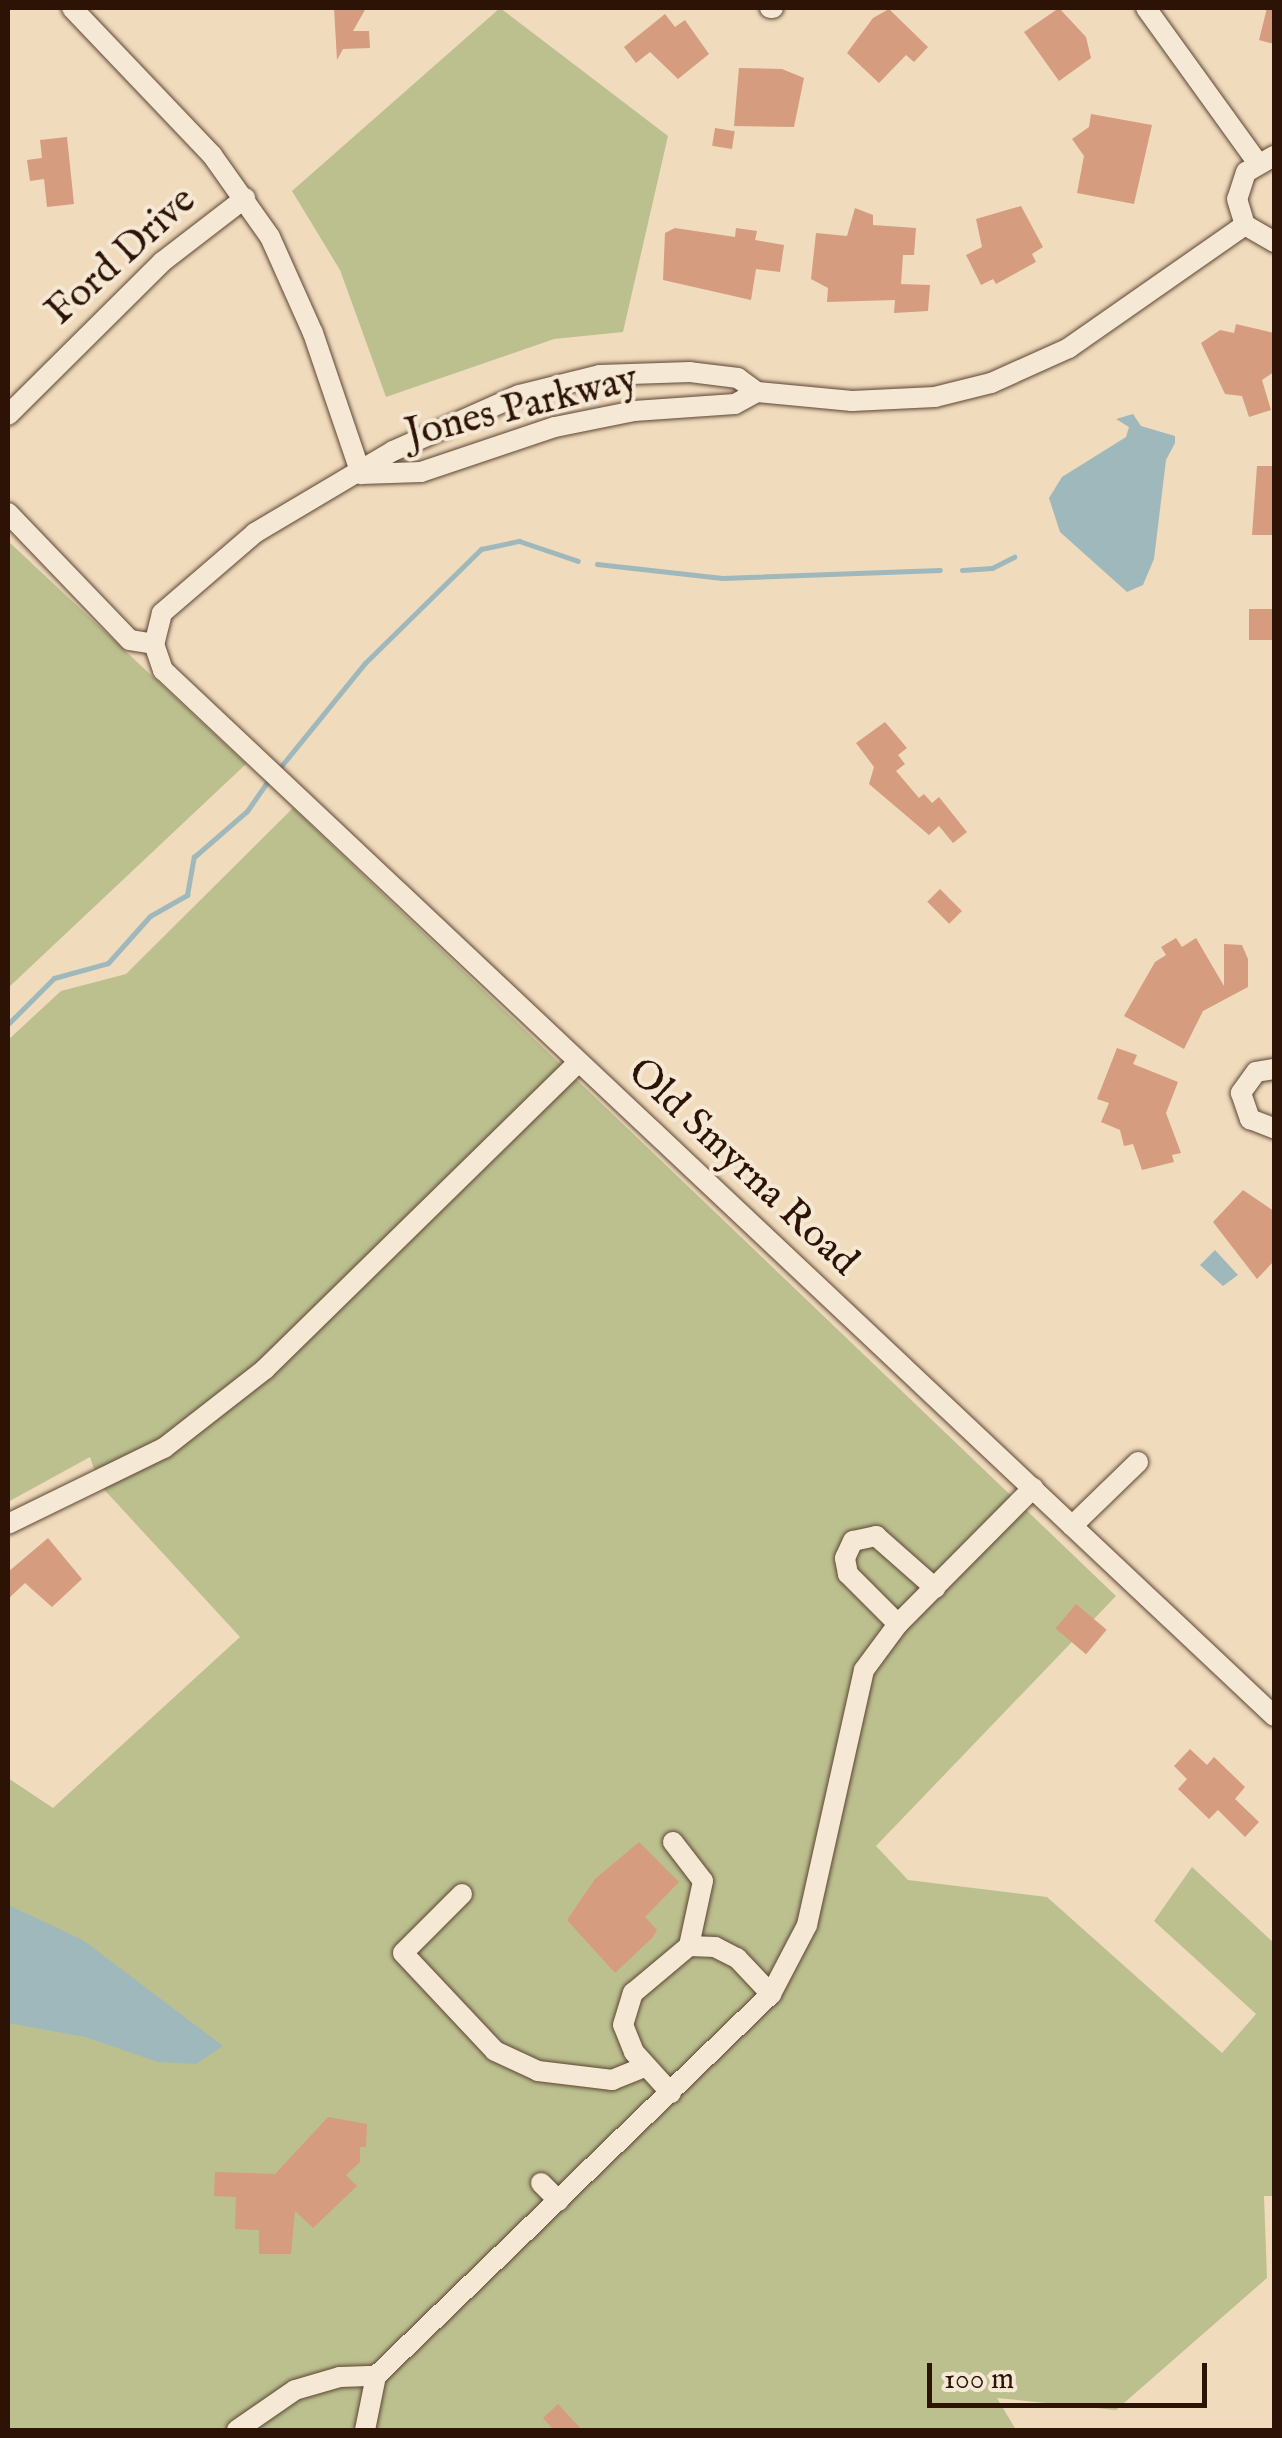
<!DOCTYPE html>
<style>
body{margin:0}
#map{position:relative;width:1282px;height:2438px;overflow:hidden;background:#f0dbbd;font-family:"IM FELL English",serif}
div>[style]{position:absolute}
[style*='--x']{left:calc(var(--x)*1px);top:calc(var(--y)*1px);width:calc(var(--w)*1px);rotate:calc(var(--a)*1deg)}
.green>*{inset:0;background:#bcc08f}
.water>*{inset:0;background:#9fb8bc}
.stream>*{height:5px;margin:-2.5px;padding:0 2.5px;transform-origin:2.5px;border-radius:2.5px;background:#9fb8bc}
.building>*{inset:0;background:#d59c7f;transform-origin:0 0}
.roads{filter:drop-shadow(0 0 2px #5d4534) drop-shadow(0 0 2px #5d4534)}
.minor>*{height:20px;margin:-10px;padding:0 10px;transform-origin:10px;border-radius:10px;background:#f5e8d4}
span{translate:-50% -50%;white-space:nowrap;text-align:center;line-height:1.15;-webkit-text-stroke:8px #f5e8d4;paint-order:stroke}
.street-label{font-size:40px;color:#2c1306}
.frame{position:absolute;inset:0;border:10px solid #2c1306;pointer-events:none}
.scale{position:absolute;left:927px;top:2363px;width:280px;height:45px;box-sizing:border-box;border:5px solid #2c1306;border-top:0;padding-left:12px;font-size:30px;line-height:35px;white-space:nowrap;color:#2c1306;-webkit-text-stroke:8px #f5e8d4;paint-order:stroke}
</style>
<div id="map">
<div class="green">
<div style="clip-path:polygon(500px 8px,668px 136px,623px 332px,554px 339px,386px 397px,340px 270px,292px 191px)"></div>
<div style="clip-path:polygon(8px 541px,246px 764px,8px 988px)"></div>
<div style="clip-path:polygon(293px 808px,1116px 1596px,876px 1846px,908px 1880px,1047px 1897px,1222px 2053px,1256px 2014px,1154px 1921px,1192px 1867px,1274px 1943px,1274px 2196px,1264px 2196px,1267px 2278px,1116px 2410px,997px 2398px,1016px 2430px,8px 2430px,8px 1778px,53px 1808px,240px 1637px,99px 1484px,90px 1457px,8px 1502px,8px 1040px,61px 991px,126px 974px)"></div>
</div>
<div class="water">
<div style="clip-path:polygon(1133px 414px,1141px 426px,1175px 436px,1175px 443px,1166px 460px,1154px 559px,1143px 585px,1127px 592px,1060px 532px,1049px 498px,1062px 477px,1126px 437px,1129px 427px,1116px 419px)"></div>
<div style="clip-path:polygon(1215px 1250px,1238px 1275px,1223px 1286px,1200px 1265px)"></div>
<div style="clip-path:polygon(8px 1905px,83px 1940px,223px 2046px,196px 2064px,158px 2062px,85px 2037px,8px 2023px)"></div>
</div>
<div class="stream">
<div style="--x:597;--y:564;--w:126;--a:6.4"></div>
<div style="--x:722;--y:578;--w:218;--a:-2.1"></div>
<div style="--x:962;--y:570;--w:30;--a:-4"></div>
<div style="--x:992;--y:568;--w:25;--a:-27"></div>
<div style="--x:278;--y:770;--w:138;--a:-50.9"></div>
<div style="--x:365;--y:663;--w:163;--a:-44.5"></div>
<div style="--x:481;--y:549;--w:39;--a:-12"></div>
<div style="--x:519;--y:541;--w:62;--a:18.7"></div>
<div style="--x:8;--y:1024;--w:65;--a:-45"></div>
<div style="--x:54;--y:978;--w:56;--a:-15.5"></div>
<div style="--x:108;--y:963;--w:63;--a:-48.2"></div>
<div style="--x:150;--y:916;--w:43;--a:-29.6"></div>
<div style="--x:187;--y:895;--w:39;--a:-80"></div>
<div style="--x:194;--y:857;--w:70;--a:-41"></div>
<div style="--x:247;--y:811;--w:40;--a:-55.1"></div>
</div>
<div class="building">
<div style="clip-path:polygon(334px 8px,366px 8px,353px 31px,369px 31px,370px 48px,343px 49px,337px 60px)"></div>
<div style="clip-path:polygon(1059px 8px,1086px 37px,1091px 58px,1059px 81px,1024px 32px)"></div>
<div style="clip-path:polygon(1267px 8px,1274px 8px,1274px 44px,1259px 40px)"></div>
<div style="clip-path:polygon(889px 9px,928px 47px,914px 62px,906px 55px,879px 83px,847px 53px,873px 18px)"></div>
<div style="clip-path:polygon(665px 14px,675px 27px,685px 20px,709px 54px,678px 79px,650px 52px,636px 63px,624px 47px)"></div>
<div style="clip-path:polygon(739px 68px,782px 69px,804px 78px,794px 127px,734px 126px)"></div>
<div style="clip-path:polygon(1091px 114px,1152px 125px,1134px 204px,1077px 193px,1084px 156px,1072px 139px,1089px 127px)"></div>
<div style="left:715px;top:128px;width:20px;height:18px;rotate:9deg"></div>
<div style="clip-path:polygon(67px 137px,74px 204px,47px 207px,44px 179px,30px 181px,27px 160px,42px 158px,40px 140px)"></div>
<div style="clip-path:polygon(1021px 206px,1043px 247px,1032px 254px,1036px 262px,996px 284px,993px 279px,981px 285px,966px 255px,982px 247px,976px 219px)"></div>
<div style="clip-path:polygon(855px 208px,873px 215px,873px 225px,916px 228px,914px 255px,903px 255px,901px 284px,930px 285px,928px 311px,894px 313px,895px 300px,827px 302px,828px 288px,811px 279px,816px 233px,847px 236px)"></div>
<div style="clip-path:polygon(675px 228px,735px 237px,736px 228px,757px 231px,755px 240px,784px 245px,780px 272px,756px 269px,751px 300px,663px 280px,665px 233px)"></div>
<div style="clip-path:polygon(1236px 324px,1274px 333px,1274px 372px,1262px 380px,1271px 410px,1249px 417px,1242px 396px,1225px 394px,1201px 343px,1220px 330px,1234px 333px)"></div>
<div style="clip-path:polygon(1257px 466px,1274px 466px,1274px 535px,1252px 535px)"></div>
<div style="left:1249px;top:609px;width:25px;height:31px"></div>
<div style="clip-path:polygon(885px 722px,907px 748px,898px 755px,905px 764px,896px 771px,919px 798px,924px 794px,932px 803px,939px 797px,967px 832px,953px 843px,939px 826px,929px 835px,869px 784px,874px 767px,856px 743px)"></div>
<div style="left:940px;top:889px;width:31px;height:18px;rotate:45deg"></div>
<div style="clip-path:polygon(1176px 938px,1182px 947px,1196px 938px,1224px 986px,1224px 944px,1242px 945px,1248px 959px,1248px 987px,1203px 1011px,1184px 1049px,1124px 1016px,1155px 962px,1166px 955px,1161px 947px)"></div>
<div style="clip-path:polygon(1117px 1048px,1137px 1055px,1133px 1064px,1178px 1082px,1166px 1113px,1181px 1153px,1172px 1155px,1174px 1162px,1142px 1170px,1133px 1144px,1124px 1146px,1120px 1130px,1101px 1122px,1109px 1103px,1097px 1099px)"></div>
<div style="clip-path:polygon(1243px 1190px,1274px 1211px,1274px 1261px,1257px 1279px,1213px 1222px)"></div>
<div style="clip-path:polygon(48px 1538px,82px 1579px,52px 1607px,25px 1583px,8px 1599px,8px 1572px)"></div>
<div style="left:1076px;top:1604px;width:40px;height:32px;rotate:40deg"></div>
<div style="clip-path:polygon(1190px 1749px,1207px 1765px,1214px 1757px,1245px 1787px,1235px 1799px,1259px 1822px,1245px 1837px,1218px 1810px,1209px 1819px,1178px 1789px,1187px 1779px,1174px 1766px)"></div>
<div style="clip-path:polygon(639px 1842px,679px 1882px,645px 1917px,657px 1930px,652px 1938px,615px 1973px,567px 1920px,595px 1879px)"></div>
<div style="clip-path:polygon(328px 2117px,367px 2124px,366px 2147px,360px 2147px,360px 2162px,346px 2175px,357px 2186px,313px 2228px,295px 2211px,291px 2254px,259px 2254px,259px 2230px,235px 2229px,236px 2197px,214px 2196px,215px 2172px,275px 2174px)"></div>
<div style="clip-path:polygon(558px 2404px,582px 2430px,554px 2430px,543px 2418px)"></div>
</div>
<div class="roads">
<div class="minor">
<div style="--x:72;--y:8;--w:203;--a:46.4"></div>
<div style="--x:212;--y:155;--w:100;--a:54.7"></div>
<div style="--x:270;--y:237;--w:105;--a:65.9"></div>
<div style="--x:313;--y:333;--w:149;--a:71.2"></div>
<div style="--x:770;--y:8;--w:3;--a:0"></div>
<div style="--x:1146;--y:8;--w:190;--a:54.2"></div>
<div style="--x:1274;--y:156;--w:32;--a:150"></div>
<div style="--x:1246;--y:172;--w:28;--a:108"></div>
<div style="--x:1237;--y:199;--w:27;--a:73"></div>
<div style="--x:1245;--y:225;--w:34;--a:30"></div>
<div style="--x:1245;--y:225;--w:215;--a:145.1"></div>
<div style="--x:1069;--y:348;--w:85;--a:155.8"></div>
<div style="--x:991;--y:383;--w:58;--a:166"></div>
<div style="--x:935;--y:397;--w:83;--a:177.2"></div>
<div style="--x:852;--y:401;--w:95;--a:-174.6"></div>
<div style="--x:757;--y:392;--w:24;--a:-144"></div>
<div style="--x:738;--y:378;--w:48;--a:-172.9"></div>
<div style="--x:690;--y:372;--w:90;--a:178.1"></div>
<div style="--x:600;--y:375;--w:83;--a:166.1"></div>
<div style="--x:519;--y:395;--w:138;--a:156"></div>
<div style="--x:393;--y:451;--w:161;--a:149.3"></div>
<div style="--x:255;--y:533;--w:123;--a:139.3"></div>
<div style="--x:162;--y:613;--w:32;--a:104"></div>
<div style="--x:154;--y:644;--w:28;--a:71"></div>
<div style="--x:163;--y:670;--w:1526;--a:43.27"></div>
<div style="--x:8;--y:415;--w:217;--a:-44.8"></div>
<div style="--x:162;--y:262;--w:105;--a:-37.6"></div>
<div style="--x:361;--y:474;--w:60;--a:-1.9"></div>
<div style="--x:421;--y:472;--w:141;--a:-18.6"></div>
<div style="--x:555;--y:427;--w:81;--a:-11.4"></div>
<div style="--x:634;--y:411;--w:101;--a:-4"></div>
<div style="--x:735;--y:404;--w:25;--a:-29"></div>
<div style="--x:8;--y:513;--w:176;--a:46.2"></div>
<div style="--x:130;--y:640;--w:24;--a:9"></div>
<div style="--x:1274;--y:1069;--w:18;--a:171"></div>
<div style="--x:1256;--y:1072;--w:26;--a:126"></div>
<div style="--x:1241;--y:1093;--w:28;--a:71"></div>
<div style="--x:1250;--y:1119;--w:26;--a:21"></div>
<div style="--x:8;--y:1524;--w:174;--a:-26"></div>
<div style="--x:164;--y:1448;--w:128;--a:-38"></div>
<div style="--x:265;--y:1369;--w:438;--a:-44.4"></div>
<div style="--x:1072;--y:1526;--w:92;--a:-44.1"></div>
<div style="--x:898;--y:1624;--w:71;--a:-135"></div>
<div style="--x:848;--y:1574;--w:16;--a:-101"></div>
<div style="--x:845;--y:1558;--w:19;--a:-65"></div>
<div style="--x:853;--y:1541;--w:24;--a:-12"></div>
<div style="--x:876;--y:1536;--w:79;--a:41.4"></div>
<div style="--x:673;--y:1842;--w:49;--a:52.4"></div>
<div style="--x:703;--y:1881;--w:66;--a:102.2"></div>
<div style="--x:462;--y:1894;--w:83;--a:135"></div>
<div style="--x:403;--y:1953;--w:134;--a:46.8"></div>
<div style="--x:495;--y:2051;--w:47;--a:24.9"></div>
<div style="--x:538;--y:2071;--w:75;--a:6.9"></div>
<div style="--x:612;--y:2080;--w:37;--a:-22"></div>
<div style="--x:671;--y:2093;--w:55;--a:-132.1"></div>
<div style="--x:634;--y:2052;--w:29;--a:-112"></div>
<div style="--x:623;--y:2025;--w:34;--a:-73"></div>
<div style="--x:633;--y:1993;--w:73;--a:-40"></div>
<div style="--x:689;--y:1946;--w:26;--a:2"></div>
<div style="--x:715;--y:1947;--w:25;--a:27"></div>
<div style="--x:737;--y:1958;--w:50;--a:46.6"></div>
<div style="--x:541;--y:2183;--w:25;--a:45"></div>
<div style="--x:237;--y:2430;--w:70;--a:-34.6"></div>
<div style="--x:295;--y:2390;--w:47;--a:-16.1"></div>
<div style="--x:340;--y:2377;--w:36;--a:-2"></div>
<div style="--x:365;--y:2430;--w:55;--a:-78.5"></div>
<div style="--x:376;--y:2376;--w:549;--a:-44.04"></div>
<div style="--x:771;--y:1994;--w:78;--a:-62.4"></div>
<div style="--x:807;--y:1925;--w:261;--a:-77.4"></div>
<div style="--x:864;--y:1670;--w:57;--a:-53.5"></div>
<div style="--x:898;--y:1624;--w:192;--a:-45.2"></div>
</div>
</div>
<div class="street-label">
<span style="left:122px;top:257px;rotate:-42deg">Ford Drive</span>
<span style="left:522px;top:408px;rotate:-14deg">Jones Parkway</span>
<span style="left:742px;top:1168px;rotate:43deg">Old Smyrna Road</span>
</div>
<div class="frame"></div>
<div class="scale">100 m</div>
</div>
